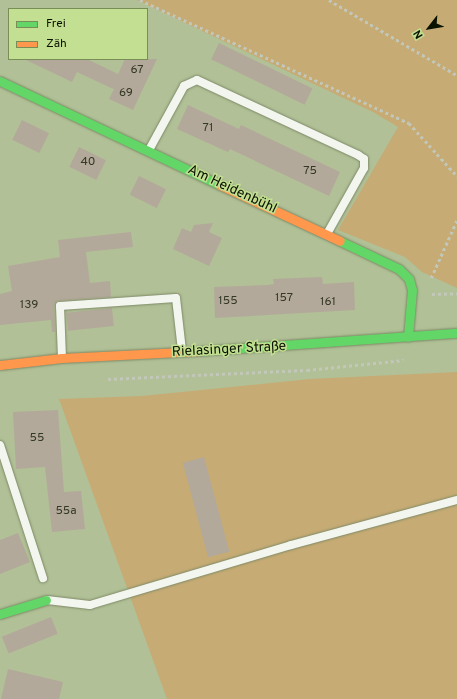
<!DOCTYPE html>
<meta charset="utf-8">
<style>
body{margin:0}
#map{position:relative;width:457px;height:699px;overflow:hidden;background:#b1c096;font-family:Overpass,sans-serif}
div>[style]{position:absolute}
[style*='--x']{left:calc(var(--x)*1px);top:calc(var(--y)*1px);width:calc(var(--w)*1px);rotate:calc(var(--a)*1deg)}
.green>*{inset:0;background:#c6ab74}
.building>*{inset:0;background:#b3a99a;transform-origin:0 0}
.path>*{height:2.5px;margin-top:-1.25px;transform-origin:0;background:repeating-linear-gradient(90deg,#c2c7ba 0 3px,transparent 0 6px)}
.roads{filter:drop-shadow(0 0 1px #7e8967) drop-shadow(0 0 1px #7e8967)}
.lane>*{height:8px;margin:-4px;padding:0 4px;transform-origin:4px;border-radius:4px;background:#f3f6ef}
.fast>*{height:9px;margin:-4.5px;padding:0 4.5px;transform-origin:4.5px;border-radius:4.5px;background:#63d668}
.slow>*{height:9px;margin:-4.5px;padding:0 4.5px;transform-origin:4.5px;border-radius:4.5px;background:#ff974d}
span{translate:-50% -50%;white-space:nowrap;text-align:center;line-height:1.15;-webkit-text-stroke:3px #c3df91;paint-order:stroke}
.number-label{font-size:12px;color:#343826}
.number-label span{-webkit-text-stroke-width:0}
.street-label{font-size:14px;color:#0a1200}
.legend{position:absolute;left:8px;top:8px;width:140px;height:52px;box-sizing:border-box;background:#c3df91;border:1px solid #798d57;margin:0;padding:5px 7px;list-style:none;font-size:12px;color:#0a1200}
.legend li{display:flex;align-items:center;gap:8px;height:20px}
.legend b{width:20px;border:1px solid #798d57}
.north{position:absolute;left:409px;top:8px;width:40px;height:40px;-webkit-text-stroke:3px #c3df91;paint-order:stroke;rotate:239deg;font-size:11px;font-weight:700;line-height:16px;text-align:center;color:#0a1200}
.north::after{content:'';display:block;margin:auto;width:14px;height:18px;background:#0a1200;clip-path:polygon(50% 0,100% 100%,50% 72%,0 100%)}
</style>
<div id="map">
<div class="green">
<div style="clip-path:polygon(137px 0,457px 0,457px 288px,422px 272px,405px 257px,338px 230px,398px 127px,373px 112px)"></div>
<div style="clip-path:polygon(457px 372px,457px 699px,167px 699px,59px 399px,142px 396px,310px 379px)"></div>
</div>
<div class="building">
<div style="left:219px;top:43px;width:104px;height:18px;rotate:26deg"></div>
<div style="clip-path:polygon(24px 59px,87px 59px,118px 74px,125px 59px,157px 59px,133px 110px,109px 99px,114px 89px,111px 88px,77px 72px,72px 82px)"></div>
<div style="clip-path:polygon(188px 105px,239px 129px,241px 125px,340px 172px,329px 196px,230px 149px,228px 152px,177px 129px)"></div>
<div style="left:22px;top:120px;width:30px;height:22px;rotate:26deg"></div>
<div style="left:79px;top:147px;width:30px;height:22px;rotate:26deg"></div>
<div style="left:139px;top:176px;width:30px;height:21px;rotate:26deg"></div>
<div style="clip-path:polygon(213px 223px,209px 232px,222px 238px,209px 266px,173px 249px,182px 228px,191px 232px,194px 225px)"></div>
<div style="clip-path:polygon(131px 232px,133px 247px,86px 252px,90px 283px,110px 281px,111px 297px,57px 301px,54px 306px,55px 332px,52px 332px,51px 320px,0 325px,0 294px,12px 291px,8px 266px,60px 257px,58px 240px)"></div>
<div style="clip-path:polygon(322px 277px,323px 284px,354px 282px,355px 310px,215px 318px,214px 287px,268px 285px,274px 284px,273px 279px)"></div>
<div style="left:112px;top:308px;width:18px;height:46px;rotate:84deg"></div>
<div style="clip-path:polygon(58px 410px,64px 492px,81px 491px,85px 529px,52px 532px,45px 467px,16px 469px,13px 412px)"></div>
<div style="left:204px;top:457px;width:98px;height:22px;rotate:75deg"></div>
<div style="clip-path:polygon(18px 533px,30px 562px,0 574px,0 540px)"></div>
<div style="left:51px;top:617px;width:18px;height:53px;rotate:68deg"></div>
<div style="clip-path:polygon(8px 669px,63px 682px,59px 699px,1px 699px)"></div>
</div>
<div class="path">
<div style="--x:140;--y:0;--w:296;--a:24.6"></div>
<div style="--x:409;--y:123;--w:72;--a:47.8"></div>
<div style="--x:329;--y:0;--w:148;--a:30.4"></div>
<div style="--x:431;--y:278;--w:64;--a:-65.9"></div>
<div style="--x:432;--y:294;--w:25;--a:-2"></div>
<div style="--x:108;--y:379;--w:199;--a:-2.6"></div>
<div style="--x:307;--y:370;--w:97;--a:-5.9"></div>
</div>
<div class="roads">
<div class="lane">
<div style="--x:149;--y:150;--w:73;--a:-61.3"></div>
<div style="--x:184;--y:86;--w:14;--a:-25"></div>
<div style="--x:197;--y:80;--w:178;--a:25"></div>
<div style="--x:358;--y:155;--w:7;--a:34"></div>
<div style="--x:364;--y:159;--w:9;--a:90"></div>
<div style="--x:364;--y:168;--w:76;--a:119.3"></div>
<div style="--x:62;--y:358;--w:52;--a:-92.2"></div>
<div style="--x:60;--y:306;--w:116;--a:-3.9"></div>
<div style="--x:176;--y:298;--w:53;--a:83.5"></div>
<div style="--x:0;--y:445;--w:140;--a:72.1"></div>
<div style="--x:47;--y:600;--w:43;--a:6.6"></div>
<div style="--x:90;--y:605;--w:210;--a:-16.6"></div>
<div style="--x:291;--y:545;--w:172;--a:-15.2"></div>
</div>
<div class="fast">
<div style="--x:0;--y:81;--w:243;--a:25.3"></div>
<div style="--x:340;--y:241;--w:65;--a:25.4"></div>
<div style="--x:399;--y:269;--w:14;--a:45"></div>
<div style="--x:409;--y:279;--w:11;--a:75"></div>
<div style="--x:412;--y:290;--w:47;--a:94.9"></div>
<div style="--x:198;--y:351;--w:260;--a:-4"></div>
<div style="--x:0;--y:614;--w:48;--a:-16.9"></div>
</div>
<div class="slow">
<div style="--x:220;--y:185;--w:132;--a:25"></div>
<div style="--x:0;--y:365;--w:62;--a:-6.4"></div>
<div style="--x:62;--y:358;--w:136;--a:-2.9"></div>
</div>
</div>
<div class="number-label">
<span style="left:137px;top:71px">67</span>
<span style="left:126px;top:94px">69</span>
<span style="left:208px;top:129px">71</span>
<span style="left:88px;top:163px">40</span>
<span style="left:310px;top:172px">75</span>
<span style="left:284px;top:299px">157</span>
<span style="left:228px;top:302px">155</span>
<span style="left:328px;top:303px">161</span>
<span style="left:29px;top:306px">139</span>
<span style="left:37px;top:439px">55</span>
<span style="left:66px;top:512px">55a</span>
</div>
<div class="street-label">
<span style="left:232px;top:190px;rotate:25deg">Am Heidenbühl</span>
<span style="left:229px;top:350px;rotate:-3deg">Rielasinger Straße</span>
</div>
<ul class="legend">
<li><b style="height:5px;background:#63d668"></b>Frei</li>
<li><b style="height:5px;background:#ff974d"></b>Zäh</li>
</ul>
<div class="north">N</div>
</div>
